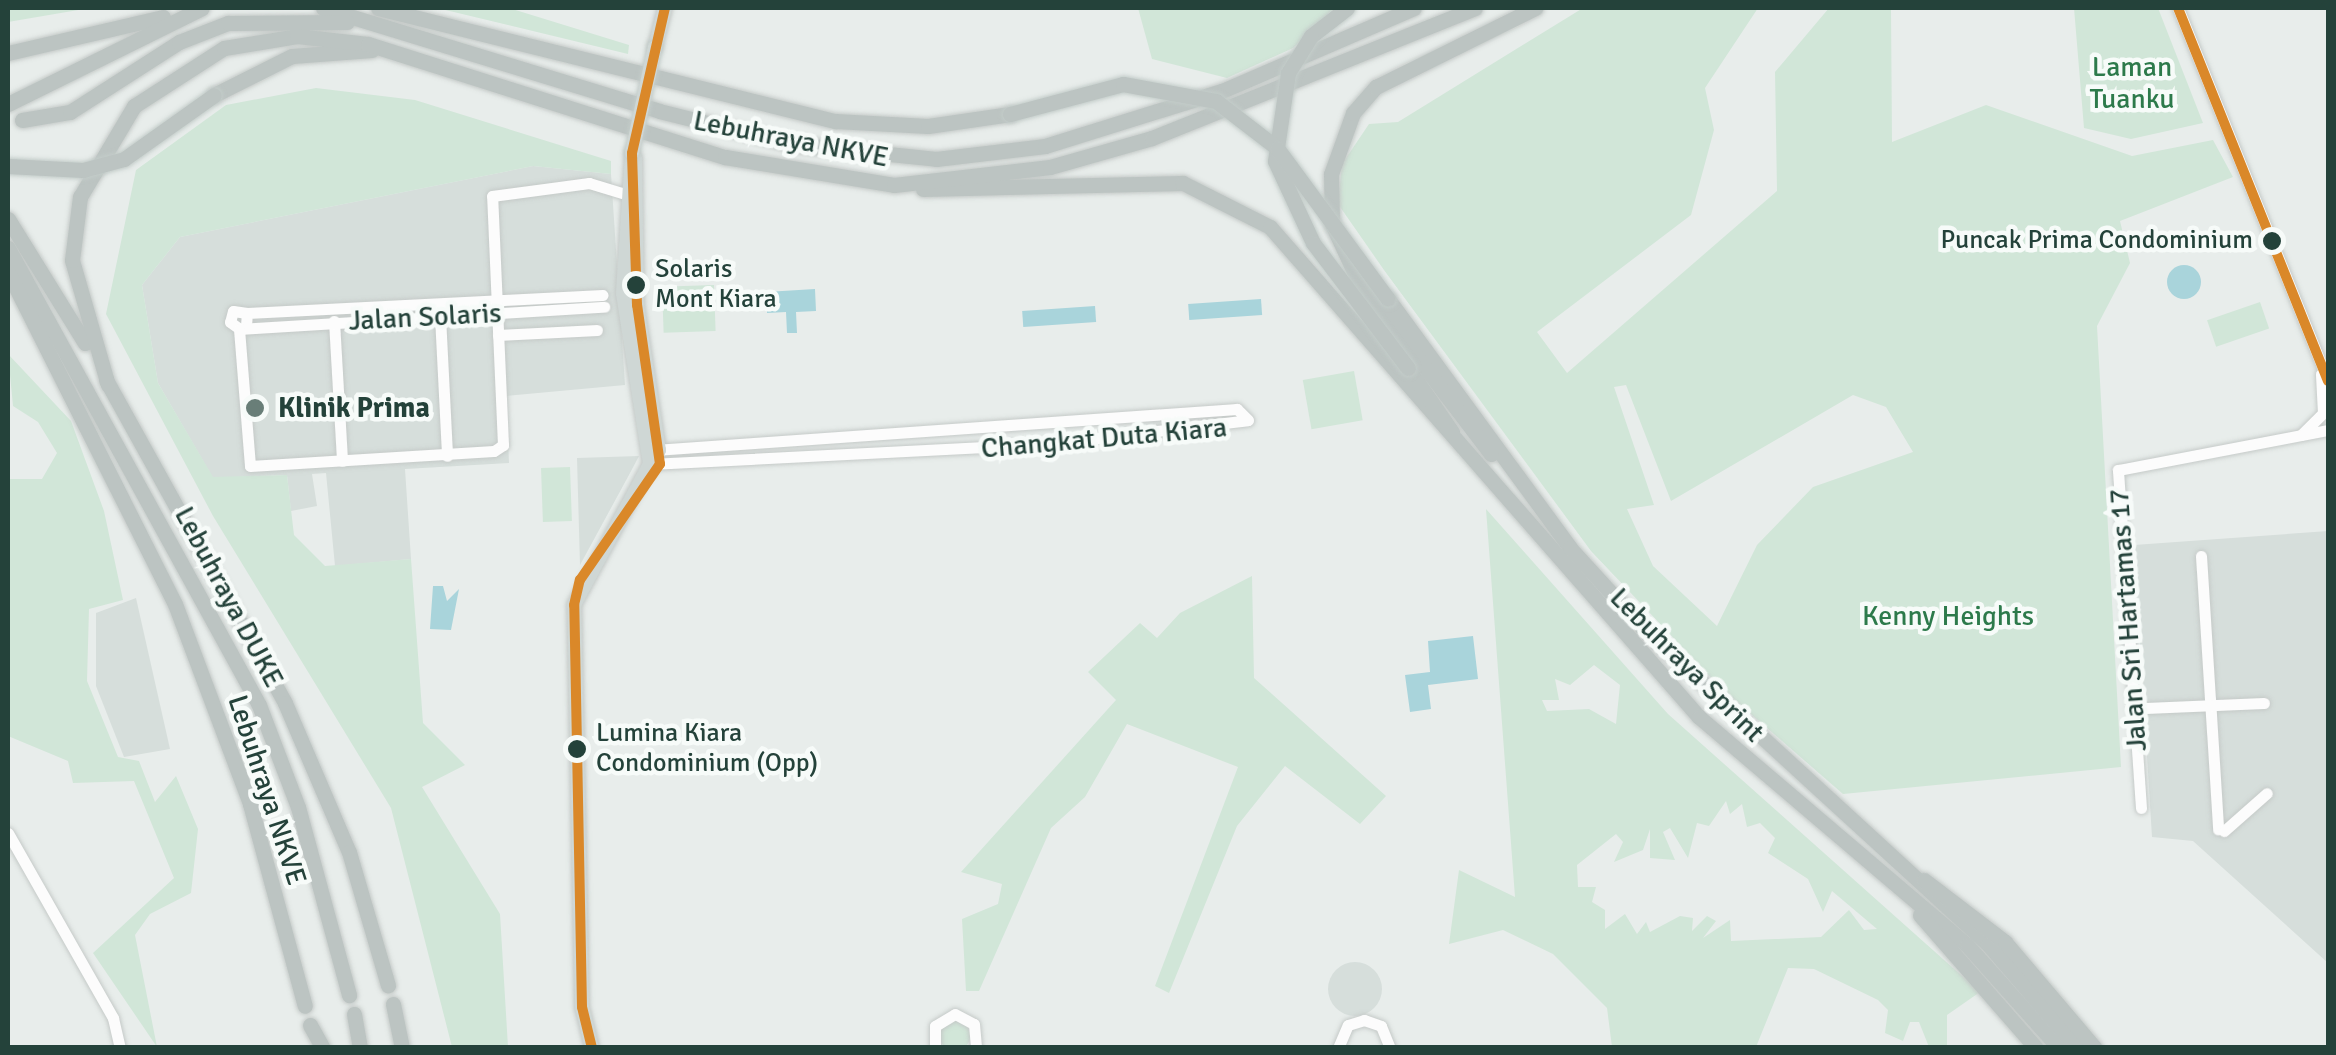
<!DOCTYPE html>
<style>
body{margin:0}
#map{position:relative;width:2336px;height:1055px;overflow:hidden;background:#e8edeb;font-family:Signika,sans-serif}
div>[style]{position:absolute}
[style*='--x']{left:calc(var(--x)*1px);top:calc(var(--y)*1px);width:calc(var(--w)*1px);rotate:calc(var(--a)*1deg)}
.built>*{inset:0;background:#d6dedb}
.round{border-radius:50%}
.green>*{inset:0;background:#d1e6d8;transform-origin:0 0}
.water>*{inset:0;background:#a9d4db;transform-origin:0 0}
.roads{filter:drop-shadow(0 0 2px #c5cac8) drop-shadow(0 0 2px #c5cac8)}
.minor>*{height:11px;margin:-5.5px;padding:0 5.5px;transform-origin:5.5px;border-radius:5.5px;background:#fcfcfc}
.major>*{height:14px;margin:-7px;padding:0 7px;transform-origin:7px;border-radius:7px;background:#cfd7d5}
.highway>*{height:15px;margin:-7.5px;padding:0 7.5px;transform-origin:7.5px;border-radius:7.5px;background:#bcc4c2}
.bridges{filter:drop-shadow(0 0 2px #c3ccc9) drop-shadow(0 0 2px #c3ccc9)}
.major-bridge>*{height:14px;margin:-7px;padding:0 7px;transform-origin:7px;border-radius:7px;background:#cfd7d5}
.highway-bridge>*{height:15px;margin:-7.5px;padding:0 7.5px;transform-origin:7.5px;border-radius:7.5px;background:#bcc4c2}
.bus-1>*{height:10px;margin:-5px;padding:0 5px;transform-origin:5px;border-radius:5px;background:#da8829}
.dots>*{width:28px;height:28px;translate:-50% -50%;box-sizing:border-box;border:5px solid #f7fbf9;border-radius:50%}
span{translate:-50% -50%;white-space:nowrap;text-align:center;line-height:1.15;-webkit-text-stroke:9px #f7fbf9;paint-order:stroke}
.bus-label{font-size:26px;color:#24423a}
.right{translate:-100% -50%;text-align:right}
.left{translate:0 -50%;text-align:left}
.park-label{font-size:28px;color:#2d7a4b}
.street-label{font-size:28px;color:#24423a}
.poi-label{font-size:28px;color:#24423a;font-weight:700}
.frame{position:absolute;inset:0;border:10px solid #24423a;pointer-events:none}
</style>
<div id="map">
<div class="built">
<div style="clip-path:polygon(533px 166px,611px 174px,625px 385px,506px 396px,509px 463px,405px 469px,411px 559px,335px 566px,326px 473px,312px 474px,317px 506px,291px 511px,287px 475px,213px 478px,158px 383px,142px 285px,180px 237px)"></div>
<div style="clip-path:polygon(639px 456px,630px 473px,580px 565px,577px 458px)"></div>
<div style="clip-path:polygon(2328px 531px,2328px 963px,2193px 841px,2152px 837px,2134px 545px)"></div>
<div style="clip-path:polygon(136px 598px,170px 749px,124px 757px,96px 686px,96px 613px)"></div>
<div class="round" style="left:1328px;top:962px;width:54px;height:54px"></div>
</div>
<div class="green">
<div style="clip-path:polygon(8px 8px,90px 8px,8px 22px)"></div>
<div style="clip-path:polygon(437px 8px,509px 8px,629px 45px,628px 54px)"></div>
<div style="clip-path:polygon(1138px 8px,1334px 8px,1293px 48px,1227px 78px,1152px 59px)"></div>
<div style="clip-path:polygon(evenodd,1583px 8px,1758px 8px,1705px 88px,1714px 130px,1691px 215px,1537px 332px,1567px 373px,1777px 191px,1775px 72px,1829px 8px,1891px 8px,1892px 142px,1986px 105px,2132px 156px,2213px 140px,2233px 177px,2120px 221px,2130px 263px,2097px 326px,2121px 767px,1843px 794px,1720px 687px,1591px 551px,1384px 270px,1338px 204px,1342px 164px,1369px 124px,1398px 122px,1583px 8px,1626px 385px,1671px 501px,1853px 395px,1886px 407px,1913px 452px,1813px 487px,1757px 545px,1717px 626px,1653px 566px,1627px 509px,1654px 505px,1614px 387px,1626px 385px)"></div>
<div style="clip-path:polygon(2074px 8px,2158px 8px,2203px 123px,2131px 139px,2084px 128px)"></div>
<div style="clip-path:polygon(316px 88px,415px 100px,611px 161px,611px 174px,533px 166px,180px 237px,142px 285px,158px 383px,213px 477px,287px 475px,294px 535px,325px 566px,411px 559px,423px 723px,465px 765px,422px 787px,500px 914px,508px 1047px,452px 1047px,391px 808px,213px 516px,106px 314px,136px 170px,226px 105px)"></div>
<div style="left:714px;top:285px;width:46px;height:52px;rotate:88deg"></div>
<div style="left:2260px;top:302px;width:28px;height:56px;rotate:71deg"></div>
<div style="clip-path:polygon(8px 354px,71px 421px,104px 511px,123px 600px,89px 609px,87px 681px,118px 757px,139px 761px,155px 802px,176px 776px,198px 829px,191px 893px,150px 914px,135px 935px,157px 1047px,93px 953px,174px 878px,134px 781px,73px 783px,68px 761px,8px 736px,8px 479px,42px 479px,57px 453px,38px 422px,13px 406px)"></div>
<div style="left:1354px;top:371px;width:50px;height:52px;rotate:80deg"></div>
<div style="left:570px;top:467px;width:54px;height:29px;rotate:88deg"></div>
<div style="clip-path:polygon(evenodd,1486px 509px,1668px 714px,1980px 992px,1947px 1015px,1947px 1047px,1929px 1047px,1919px 1022px,1910px 1022px,1903px 1041px,1885px 1033px,1888px 1010px,1878px 1000px,1814px 969px,1788px 968px,1756px 1047px,1612px 1047px,1607px 1008px,1553px 954px,1503px 930px,1449px 944px,1459px 870px,1515px 897px,1486px 509px,1594px 665px,1620px 685px,1616px 724px,1589px 709px,1547px 711px,1542px 700px,1559px 700px,1555px 679px,1570px 685px,1594px 665px,1486px 509px,1726px 801px,1730px 814px,1742px 804px,1747px 827px,1760px 823px,1775px 838px,1768px 853px,1808px 879px,1823px 912px,1832px 891px,1877px 929px,1864px 930px,1849px 910px,1821px 937px,1731px 941px,1730px 920px,1703px 938px,1716px 921px,1707px 916px,1692px 931px,1693px 918px,1680px 916px,1650px 932px,1646px 922px,1637px 934px,1625px 914px,1605px 929px,1605px 910px,1592px 902px,1596px 887px,1578px 887px,1577px 865px,1616px 834px,1623px 842px,1614px 862px,1643px 850px,1650px 829px,1650px 858px,1675px 860px,1663px 832px,1670px 828px,1688px 858px,1697px 823px,1709px 826px,1726px 801px)"></div>
<div style="clip-path:polygon(1252px 576px,1254px 678px,1386px 796px,1360px 824px,1285px 766px,1237px 826px,1169px 993px,1155px 986px,1238px 767px,1127px 724px,1085px 797px,1051px 828px,979px 991px,966px 991px,962px 919px,998px 904px,1002px 884px,961px 872px,1116px 700px,1088px 672px,1140px 623px,1157px 638px,1180px 613px)"></div>
<div class="round" style="left:940px;top:1021px;width:30px;height:30px"></div>
</div>
<div class="water">
<div class="round" style="left:2167px;top:265px;width:34px;height:34px"></div>
<div style="clip-path:polygon(815px 289px,816px 311px,796px 312px,797px 333px,787px 333px,786px 312px,767px 313px,766px 292px)"></div>
<div style="left:1261px;top:299px;width:16px;height:73px;rotate:86deg"></div>
<div style="left:1095px;top:306px;width:16px;height:73px;rotate:86deg"></div>
<div style="clip-path:polygon(433px 586px,443px 586px,447px 601px,459px 589px,451px 630px,430px 629px)"></div>
<div style="clip-path:polygon(1473px 636px,1478px 679px,1428px 685px,1431px 709px,1410px 712px,1405px 675px,1430px 672px,1428px 641px)"></div>
</div>
<div class="roads">
<div class="minor">
<div style="--x:2178;--y:8;--w:402;--a:68.1"></div>
<div style="--x:247;--y:313;--w:356;--a:-2.9"></div>
<div style="--x:440;--y:316;--w:140;--a:87.1"></div>
<div style="--x:334;--y:321;--w:140;--a:86.7"></div>
<div style="--x:246;--y:326;--w:13;--a:-86"></div>
<div style="--x:247;--y:313;--w:14;--a:-172"></div>
<div style="--x:233;--y:311;--w:11;--a:105"></div>
<div style="--x:230;--y:322;--w:12;--a:35"></div>
<div style="--x:240;--y:329;--w:365;--a:-3.5"></div>
<div style="--x:239;--y:329;--w:137;--a:85.4"></div>
<div style="--x:250;--y:466;--w:244;--a:-3.5"></div>
<div style="--x:494;--y:451;--w:11;--a:-34"></div>
<div style="--x:503;--y:445;--w:249;--a:-92.5"></div>
<div style="--x:492;--y:196;--w:98;--a:-7.6"></div>
<div style="--x:589;--y:183;--w:37;--a:17"></div>
<div style="--x:498;--y:335;--w:99;--a:-2.9"></div>
<div style="--x:2301;--y:435;--w:31;--a:-45"></div>
<div style="--x:2323;--y:413;--w:39;--a:-93"></div>
<div style="--x:650;--y:464;--w:399;--a:-2.9"></div>
<div style="--x:1048;--y:444;--w:201;--a:-6.8"></div>
<div style="--x:1248;--y:420;--w:16;--a:-135"></div>
<div style="--x:1237;--y:409;--w:584;--a:175.98"></div>
<div style="--x:2201;--y:556;--w:274;--a:86.4"></div>
<div style="--x:2145;--y:708;--w:119;--a:-2.4"></div>
<div style="--x:2141;--y:808;--w:339;--a:-93.9"></div>
<div style="--x:2118;--y:470;--w:214;--a:-10.8"></div>
<div style="--x:2224;--y:831;--w:57;--a:-41.5"></div>
<div style="--x:8;--y:833;--w:213;--a:60.4"></div>
<div style="--x:113;--y:1018;--w:31;--a:77"></div>
<div style="--x:935;--y:1048;--w:22;--a:-90"></div>
<div style="--x:935;--y:1026;--w:23;--a:-31"></div>
<div style="--x:955;--y:1014;--w:21;--a:28"></div>
<div style="--x:974;--y:1024;--w:24;--a:85"></div>
<div style="--x:1338;--y:1048;--w:25;--a:-67"></div>
<div style="--x:1348;--y:1025;--w:17;--a:-17"></div>
<div style="--x:1364;--y:1020;--w:18;--a:19"></div>
<div style="--x:1381;--y:1026;--w:24;--a:68"></div>
</div>
<div class="major">
<div style="--x:655;--y:47;--w:40;--a:-75.6"></div>
<div style="--x:635;--y:158;--w:147;--a:89.2"></div>
<div style="--x:637;--y:305;--w:147;--a:81.4"></div>
<div style="--x:659;--y:450;--w:25;--a:116"></div>
<div style="--x:592;--y:1048;--w:42;--a:-103.7"></div>
<div style="--x:582;--y:1007;--w:402;--a:-91.1"></div>
<div style="--x:574;--y:605;--w:160;--a:-61.7"></div>
<div style="--x:650;--y:464;--w:173;--a:-99"></div>
<div style="--x:623;--y:293;--w:140;--a:-86.3"></div>
</div>
<div class="highway">
<div style="--x:323;--y:8;--w:351;--a:17"></div>
<div style="--x:659;--y:111;--w:137;--a:13.9"></div>
<div style="--x:792;--y:144;--w:145;--a:5.9"></div>
<div style="--x:936;--y:159;--w:110;--a:-6.8"></div>
<div style="--x:1045;--y:146;--w:185;--a:-17.3"></div>
<div style="--x:1222;--y:91;--w:209;--a:-23.4"></div>
<div style="--x:378;--y:8;--w:471;--a:13.9"></div>
<div style="--x:835;--y:121;--w:93;--a:3.1"></div>
<div style="--x:928;--y:126;--w:83;--a:-8.3"></div>
<div style="--x:8;--y:53;--w:159;--a:-13.1"></div>
<div style="--x:214;--y:95;--w:87;--a:-26.6"></div>
<div style="--x:292;--y:56;--w:80;--a:-4.3"></div>
<div style="--x:8;--y:104;--w:216;--a:-26.3"></div>
<div style="--x:22;--y:120;--w:49;--a:-9.5"></div>
<div style="--x:70;--y:112;--w:130;--a:-32.7"></div>
<div style="--x:179;--y:42;--w:53;--a:-21.2"></div>
<div style="--x:228;--y:23;--w:119;--a:-0.5"></div>
<div style="--x:923;--y:189;--w:260;--a:-1.3"></div>
<div style="--x:1183;--y:183;--w:97;--a:26.8"></div>
<div style="--x:1270;--y:227;--w:651;--a:48.8"></div>
<div style="--x:1699;--y:717;--w:352;--a:40.4"></div>
<div style="--x:1967;--y:945;--w:138;--a:48.2"></div>
<div style="--x:8;--y:219;--w:146;--a:58.2"></div>
<div style="--x:8;--y:248;--w:521;--a:61.22"></div>
<div style="--x:259;--y:705;--w:109;--a:69.1"></div>
<div style="--x:298;--y:807;--w:195;--a:74.8"></div>
<div style="--x:8;--y:272;--w:372;--a:63.3"></div>
<div style="--x:175;--y:604;--w:214;--a:69.4"></div>
<div style="--x:250;--y:804;--w:209;--a:74.8"></div>
<div style="--x:1388;--y:299;--w:308;--a:53.8"></div>
<div style="--x:1570;--y:548;--w:108;--a:47.6"></div>
<div style="--x:1643;--y:628;--w:468;--a:42.5"></div>
<div style="--x:1988;--y:944;--w:137;--a:49.4"></div>
<div style="--x:1408;--y:368;--w:78;--a:55.5"></div>
<div style="--x:106;--y:380;--w:369;--a:61"></div>
<div style="--x:285;--y:703;--w:162;--a:66.8"></div>
<div style="--x:349;--y:852;--w:139;--a:73.7"></div>
<div style="--x:108;--y:385;--w:130;--a:-106.1"></div>
<div style="--x:72;--y:260;--w:64;--a:-82.8"></div>
<div style="--x:80;--y:197;--w:106;--a:-59.3"></div>
<div style="--x:134;--y:106;--w:107;--a:-32.8"></div>
<div style="--x:224;--y:48;--w:74;--a:-9.3"></div>
<div style="--x:297;--y:36;--w:71;--a:6.4"></div>
<div style="--x:368;--y:44;--w:374;--a:17.6"></div>
<div style="--x:725;--y:157;--w:171;--a:9.4"></div>
<div style="--x:894;--y:185;--w:157;--a:-6.6"></div>
<div style="--x:1050;--y:167;--w:106;--a:-15.9"></div>
<div style="--x:1152;--y:138;--w:348;--a:-21.9"></div>
<div style="--x:1491;--y:454;--w:221;--a:-127.3"></div>
<div style="--x:1357;--y:278;--w:60;--a:-114.8"></div>
<div style="--x:1332;--y:224;--w:50;--a:-91.1"></div>
<div style="--x:1331;--y:174;--w:65;--a:-70.2"></div>
<div style="--x:1353;--y:113;--w:35;--a:-49"></div>
<div style="--x:1376;--y:87;--w:178;--a:-26.4"></div>
<div style="--x:1924;--y:880;--w:102;--a:37.4"></div>
<div style="--x:2005;--y:942;--w:139;--a:49.7"></div>
<div style="--x:1920;--y:915;--w:176;--a:48.9"></div>
<div style="--x:393;--y:1004;--w:45;--a:78.4"></div>
<div style="--x:354;--y:1014;--w:35;--a:80"></div>
<div style="--x:310;--y:1025;--w:26;--a:61"></div>
</div>
</div>
<div class="bridges">
<div class="major-bridge">
<div style="--x:632;--y:153;--w:108;--a:-77.8"></div>
</div>
<div class="highway-bridge">
<div style="--x:1347;--y:8;--w:46;--a:142.1"></div>
<div style="--x:1311;--y:36;--w:44;--a:121.9"></div>
<div style="--x:1288;--y:73;--w:89;--a:98.4"></div>
<div style="--x:1275;--y:161;--w:90;--a:65.1"></div>
<div style="--x:1313;--y:243;--w:157;--a:52.8"></div>
<div style="--x:1010;--y:114;--w:117;--a:-14.9"></div>
<div style="--x:1123;--y:84;--w:95;--a:10.4"></div>
<div style="--x:1216;--y:101;--w:77;--a:37.6"></div>
<div style="--x:1277;--y:148;--w:187;--a:53.7"></div>
<div style="--x:8;--y:166;--w:75;--a:3.1"></div>
<div style="--x:83;--y:170;--w:42;--a:-15"></div>
<div style="--x:124;--y:159;--w:110;--a:-35.4"></div>
</div>
</div>
<div class="bus-1">
<div style="--x:2178;--y:8;--w:402;--a:68.1"></div>
<div style="--x:592;--y:1048;--w:42;--a:-103.7"></div>
<div style="--x:582;--y:1007;--w:402;--a:-91.1"></div>
<div style="--x:574;--y:605;--w:26;--a:-77"></div>
<div style="--x:580;--y:580;--w:141;--a:-55.4"></div>
<div style="--x:660;--y:464;--w:161;--a:-98.2"></div>
<div style="--x:637;--y:305;--w:152;--a:-91.9"></div>
<div style="--x:632;--y:153;--w:149;--a:-77.2"></div>
</div>
<div class="dots">
<div style="left:2272px;top:241px;background:#24423a"></div>
<div style="left:636px;top:285px;background:#24423a"></div>
<div style="left:255px;top:408px;background:#697e78"></div>
<div style="left:577px;top:749px;background:#24423a"></div>
</div>
<div class="bus-label">
<span class="right" style="left:2253px;top:241px">Puncak Prima Condominium</span>
<span class="left" style="left:655px;top:285px">Solaris<br>Mont Kiara</span>
<span class="left" style="left:596px;top:749px">Lumina Kiara<br>Condominium (Opp)</span>
</div>
<div class="park-label">
<span style="left:2132px;top:83px">Laman<br>Tuanku</span>
<span style="left:1948px;top:616px">Kenny Heights</span>
</div>
<div class="street-label">
<span style="left:791px;top:139px;rotate:11deg">Lebuhraya NKVE</span>
<span style="left:425px;top:317px;rotate:-3deg">Jalan Solaris</span>
<span style="left:1104px;top:438px;rotate:-5deg">Changkat Duta Kiara</span>
<span style="left:229px;top:597px;rotate:62deg">Lebuhraya DUKE</span>
<span style="left:2128px;top:620px;rotate:-94deg">Jalan Sri Hartamas 17</span>
<span style="left:1687px;top:665px;rotate:45deg">Lebuhraya Sprint</span>
<span style="left:267px;top:790px;rotate:72deg">Lebuhraya NKVE</span>
</div>
<div class="poi-label">
<span class="left" style="left:278px;top:408px">Klinik Prima</span>
</div>
<div class="frame"></div>
</div>
